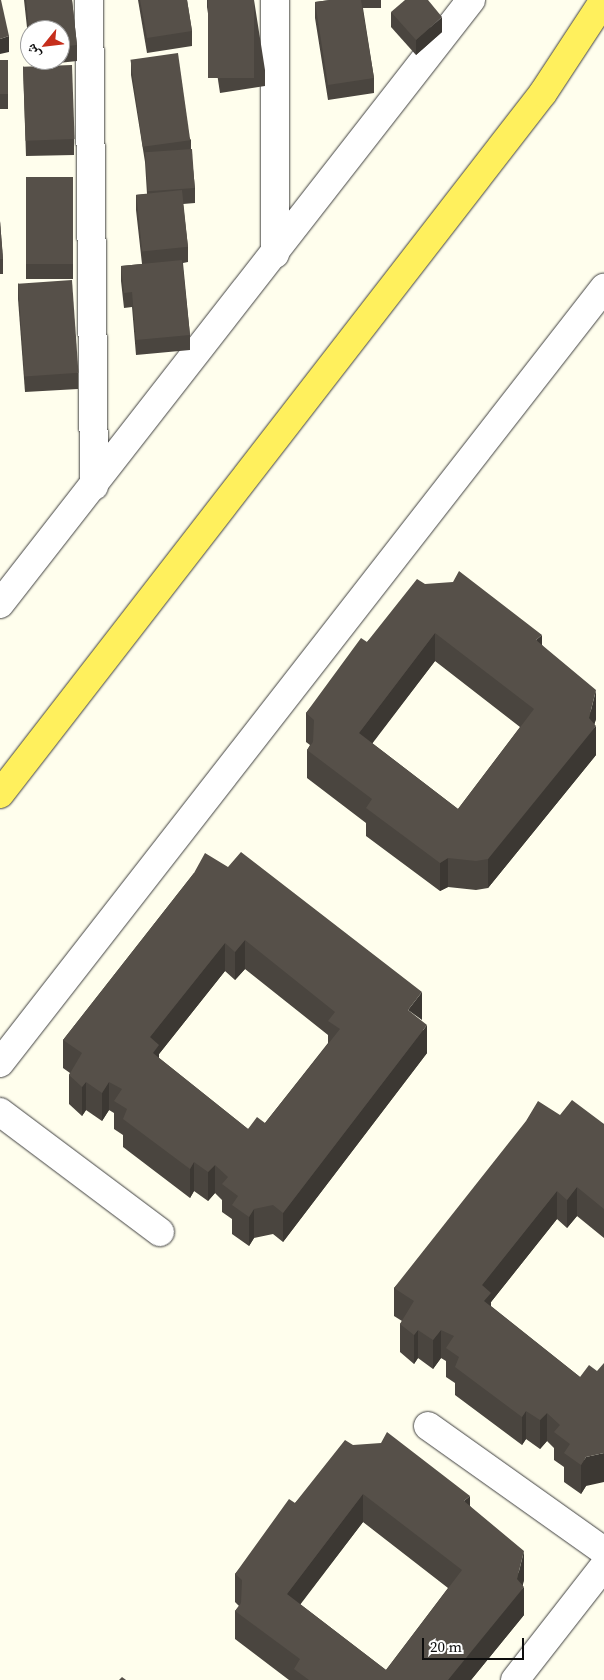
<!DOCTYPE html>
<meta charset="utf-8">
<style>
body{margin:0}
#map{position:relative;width:604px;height:1680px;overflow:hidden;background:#fffeed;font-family:"Source Serif 4","Noto Naskh Arabic",serif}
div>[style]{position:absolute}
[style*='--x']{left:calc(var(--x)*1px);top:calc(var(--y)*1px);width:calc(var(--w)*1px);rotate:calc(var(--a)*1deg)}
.roads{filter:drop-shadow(0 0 1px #404040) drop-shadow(0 0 1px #404040)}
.minor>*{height:28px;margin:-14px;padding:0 14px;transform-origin:14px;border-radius:14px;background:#fff}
.major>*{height:28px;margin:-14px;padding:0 14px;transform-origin:14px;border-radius:14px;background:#fff05d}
.wall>*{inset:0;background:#4a453f;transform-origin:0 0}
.shaded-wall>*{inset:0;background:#3c3833}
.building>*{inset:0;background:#565049;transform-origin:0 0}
span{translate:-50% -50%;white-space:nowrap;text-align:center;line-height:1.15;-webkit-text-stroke:5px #fff;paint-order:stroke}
.north{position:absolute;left:20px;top:20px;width:50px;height:50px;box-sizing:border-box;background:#fff;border:1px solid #9e9e9e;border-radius:50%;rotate:241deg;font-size:14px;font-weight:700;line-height:20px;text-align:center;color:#0d0d0d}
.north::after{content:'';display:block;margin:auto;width:18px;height:22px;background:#c62e1c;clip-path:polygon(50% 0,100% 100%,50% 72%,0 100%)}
.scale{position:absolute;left:422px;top:1638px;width:102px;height:22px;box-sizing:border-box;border:2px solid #0d0d0d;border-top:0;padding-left:6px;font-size:15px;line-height:18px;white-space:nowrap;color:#0d0d0d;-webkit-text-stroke:4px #fff;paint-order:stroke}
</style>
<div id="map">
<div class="roads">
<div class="minor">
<div style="--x:89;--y:0;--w:486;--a:89.4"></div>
<div style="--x:275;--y:0;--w:254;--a:90"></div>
<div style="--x:0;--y:604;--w:766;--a:-52.05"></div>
<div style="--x:0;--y:1063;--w:983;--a:-52.07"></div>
<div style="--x:0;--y:1112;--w:200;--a:36.9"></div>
<div style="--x:428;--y:1426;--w:216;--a:35.4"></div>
<div style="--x:515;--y:1680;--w:145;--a:-52"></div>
</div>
<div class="major">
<div style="--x:0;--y:794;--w:887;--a:-52.24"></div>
<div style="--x:543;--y:93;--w:111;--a:-56.7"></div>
</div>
</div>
<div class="wall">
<div style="clip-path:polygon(24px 0,72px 0,77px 45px,77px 61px,31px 66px,31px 60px,60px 60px,60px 30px,30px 30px,30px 55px)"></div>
<div style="clip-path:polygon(138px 0,187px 0,192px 31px,192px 46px,147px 53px)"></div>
<div style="clip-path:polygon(207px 0,254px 0,265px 70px,265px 86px,220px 93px,207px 7px)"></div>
<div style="clip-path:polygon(330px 0,381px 0,381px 8px,363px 8px,374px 78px,374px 93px,328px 100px,315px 18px,315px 2px)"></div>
<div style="clip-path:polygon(391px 12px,442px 32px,416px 55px,391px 27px)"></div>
<div style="left:0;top:60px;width:8px;height:49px"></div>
<div style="clip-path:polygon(131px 60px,191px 140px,191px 149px,195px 188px,195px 203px,183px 204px,188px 247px,188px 262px,183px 263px,190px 335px,190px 350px,136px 355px,132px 307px,124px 308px,121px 281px,121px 266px,142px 264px,136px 210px,136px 195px,147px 194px,145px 162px,131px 75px)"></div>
<div style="clip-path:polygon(23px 66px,74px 139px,74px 155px,26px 156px)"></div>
<div style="left:26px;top:177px;width:47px;height:102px"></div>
<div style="clip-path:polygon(0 221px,3px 259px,3px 274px,0 274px)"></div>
<div style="clip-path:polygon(18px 283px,78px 373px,78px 389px,25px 392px,18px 299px)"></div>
<div style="clip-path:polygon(evenodd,425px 584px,542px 645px,596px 719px,594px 725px,596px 755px,488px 888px,476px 890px,448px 887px,440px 891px,366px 836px,366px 823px,307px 778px,307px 750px,310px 745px,306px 742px,306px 713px,367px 642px,425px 584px,435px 661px,520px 727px,458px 809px,372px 743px,435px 661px)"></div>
<div style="clip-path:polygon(evenodd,194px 873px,421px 1021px,427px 1053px,283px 1242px,273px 1234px,254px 1238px,249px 1246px,232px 1234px,232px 1219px,222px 1212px,222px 1200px,215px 1193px,208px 1201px,194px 1191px,190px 1198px,123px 1147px,123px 1135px,114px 1129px,114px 1113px,109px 1110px,102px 1121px,86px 1110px,82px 1116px,69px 1104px,69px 1075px,70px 1073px,63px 1068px,63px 1040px,194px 873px,245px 969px,328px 1035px,328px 1043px,265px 1123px,248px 1129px,159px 1058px,159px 1054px,225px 971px,235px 980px,245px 969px)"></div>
<div style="clip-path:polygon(560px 1115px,604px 1124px,604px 1238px,577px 1216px,567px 1228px,557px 1219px,491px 1302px,491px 1306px,580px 1377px,586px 1486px,581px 1494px,564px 1482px,564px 1467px,554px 1460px,554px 1448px,547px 1441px,540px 1449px,526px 1439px,522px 1445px,455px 1395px,455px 1383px,446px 1377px,446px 1361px,441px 1358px,433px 1369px,418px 1358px,414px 1364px,400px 1352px,400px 1324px,402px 1321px,394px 1316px,394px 1288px)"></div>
<div style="clip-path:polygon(evenodd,353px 1445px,470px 1506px,524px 1580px,522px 1586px,524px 1615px,471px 1680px,289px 1680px,235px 1639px,235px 1611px,239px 1606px,235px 1602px,235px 1574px,295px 1503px,353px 1445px,363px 1522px,448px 1588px,386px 1670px,300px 1604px,363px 1522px)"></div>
</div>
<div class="shaded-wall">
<div style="clip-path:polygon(442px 17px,442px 32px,416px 55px,416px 40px)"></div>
<div style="clip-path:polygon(9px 36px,9px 52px,0 54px,0 39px)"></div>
<div style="clip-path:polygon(435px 633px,435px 661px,359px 761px,359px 733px)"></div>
<div style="clip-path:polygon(542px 635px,542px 663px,536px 640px)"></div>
<div style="clip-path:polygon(596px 690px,596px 719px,593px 729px,596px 726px,596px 755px,488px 888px,488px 859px,589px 718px)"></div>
<div style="clip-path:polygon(448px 858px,448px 887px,440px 891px,440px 863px)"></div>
<div style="clip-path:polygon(245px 940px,245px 969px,235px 980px,235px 952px)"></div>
<div style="clip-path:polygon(225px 943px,225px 971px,159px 1054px,159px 1073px,153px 1082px,150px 1037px)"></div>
<div style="clip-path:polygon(422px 992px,422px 1020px,408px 1010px)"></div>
<div style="clip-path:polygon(427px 1025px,427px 1053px,283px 1242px,283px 1213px)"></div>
<div style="clip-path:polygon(86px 1082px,86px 1110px,82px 1116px,82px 1087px)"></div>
<div style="clip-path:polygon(109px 1082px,109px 1110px,102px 1121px,102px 1093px)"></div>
<div style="clip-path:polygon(194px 1162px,194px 1191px,190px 1198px,190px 1169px)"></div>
<div style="clip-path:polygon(215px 1165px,215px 1193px,208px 1201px,208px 1172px)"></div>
<div style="clip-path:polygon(577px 1187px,577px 1216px,567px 1228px,567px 1200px)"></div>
<div style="clip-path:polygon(557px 1191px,557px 1219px,491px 1302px,491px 1321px,484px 1329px,482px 1285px)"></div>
<div style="clip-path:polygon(254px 1209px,254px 1238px,249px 1246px,249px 1217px)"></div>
<div style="clip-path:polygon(418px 1330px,418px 1358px,414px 1364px,414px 1335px)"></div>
<div style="clip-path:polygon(441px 1330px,441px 1358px,433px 1369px,433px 1340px)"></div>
<div style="clip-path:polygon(526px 1411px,526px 1439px,522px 1445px,522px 1417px)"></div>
<div style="clip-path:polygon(547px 1413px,547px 1441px,540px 1449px,540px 1420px)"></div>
<div style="clip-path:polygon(604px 1453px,604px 1482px,586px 1486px,581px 1494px,581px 1465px,586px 1457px)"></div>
<div style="clip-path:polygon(363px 1494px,363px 1522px,287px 1622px,287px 1594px)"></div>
<div style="clip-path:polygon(470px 1496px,470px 1524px,464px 1501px)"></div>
<div style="clip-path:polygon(524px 1551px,524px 1580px,522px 1589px,524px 1587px,524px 1615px,471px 1680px,448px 1680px,517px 1579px)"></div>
</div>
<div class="building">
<div style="clip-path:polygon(0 0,1px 0,9px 36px,0 39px)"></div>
<div style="clip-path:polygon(26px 0,72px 0,77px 45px,60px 47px,60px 30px,30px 30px,30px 40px)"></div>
<div style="clip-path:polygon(140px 0,187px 0,192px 31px,147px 38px)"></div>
<div style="left:208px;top:0;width:46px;height:78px"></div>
<div style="clip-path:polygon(330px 0,361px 0,374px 78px,328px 85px,315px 2px)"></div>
<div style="clip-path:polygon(405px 0,428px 0,442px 17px,416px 40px,391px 12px)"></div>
<div style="left:178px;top:53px;width:88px;height:48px;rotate:82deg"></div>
<div style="left:0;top:60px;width:8px;height:34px"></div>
<div style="left:72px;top:65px;width:74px;height:49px;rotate:88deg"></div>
<div style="left:192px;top:149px;width:39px;height:47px;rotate:86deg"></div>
<div style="left:26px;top:177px;width:47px;height:87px"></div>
<div style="left:182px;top:190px;width:57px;height:46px;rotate:84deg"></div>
<div style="clip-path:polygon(0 221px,3px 259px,0 259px)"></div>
<div style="clip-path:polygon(182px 260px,190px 335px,136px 340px,132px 292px,124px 293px,121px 266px)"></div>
<div style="left:72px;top:280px;width:93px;height:54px;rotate:86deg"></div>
<div style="clip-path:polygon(evenodd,459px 571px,542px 635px,536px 640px,596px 690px,589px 718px,596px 726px,488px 859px,476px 861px,448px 858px,440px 863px,366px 808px,372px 799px,307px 750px,313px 742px,314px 720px,306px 713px,361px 638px,367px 642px,417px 579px,425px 584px,453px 582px,459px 571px,435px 633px,534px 709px,458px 809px,359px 733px,435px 633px)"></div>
<div style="clip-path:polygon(evenodd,241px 852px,422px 992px,408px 1010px,427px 1025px,283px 1213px,273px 1205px,254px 1209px,249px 1217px,232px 1205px,238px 1196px,222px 1184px,228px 1177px,215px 1165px,208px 1172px,194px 1162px,190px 1169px,123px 1119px,127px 1109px,114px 1101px,122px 1089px,109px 1082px,102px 1093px,86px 1082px,82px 1087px,69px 1075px,82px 1053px,63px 1040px,194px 873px,205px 853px,228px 867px,241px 852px,245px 940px,335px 1012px,328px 1021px,340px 1029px,265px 1123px,257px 1117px,248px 1129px,153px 1053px,159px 1045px,150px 1037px,225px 943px,235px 952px,245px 940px)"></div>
<div style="clip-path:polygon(572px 1100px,604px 1124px,604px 1209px,577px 1187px,567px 1200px,557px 1191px,482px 1285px,491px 1293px,484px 1301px,580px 1377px,589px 1365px,597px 1371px,604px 1363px,604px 1453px,586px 1457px,581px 1465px,564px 1453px,570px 1444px,554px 1432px,560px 1425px,547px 1413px,540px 1420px,526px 1411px,522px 1417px,455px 1367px,459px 1357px,446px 1348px,454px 1336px,441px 1330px,433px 1340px,418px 1330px,414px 1335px,400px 1324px,414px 1301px,394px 1288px,526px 1121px,538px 1101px,560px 1115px)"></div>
<div style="clip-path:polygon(evenodd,387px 1432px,470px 1496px,464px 1501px,524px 1551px,517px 1579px,524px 1587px,448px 1680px,309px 1680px,294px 1669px,300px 1659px,235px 1611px,241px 1603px,242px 1580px,235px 1574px,289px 1499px,295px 1503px,345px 1440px,353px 1445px,381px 1443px,387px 1432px,363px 1494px,462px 1570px,386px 1670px,287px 1594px,363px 1494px)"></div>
<div style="clip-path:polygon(122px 1677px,126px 1680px,119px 1680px)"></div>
</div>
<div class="north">ش</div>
<div class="scale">20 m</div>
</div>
